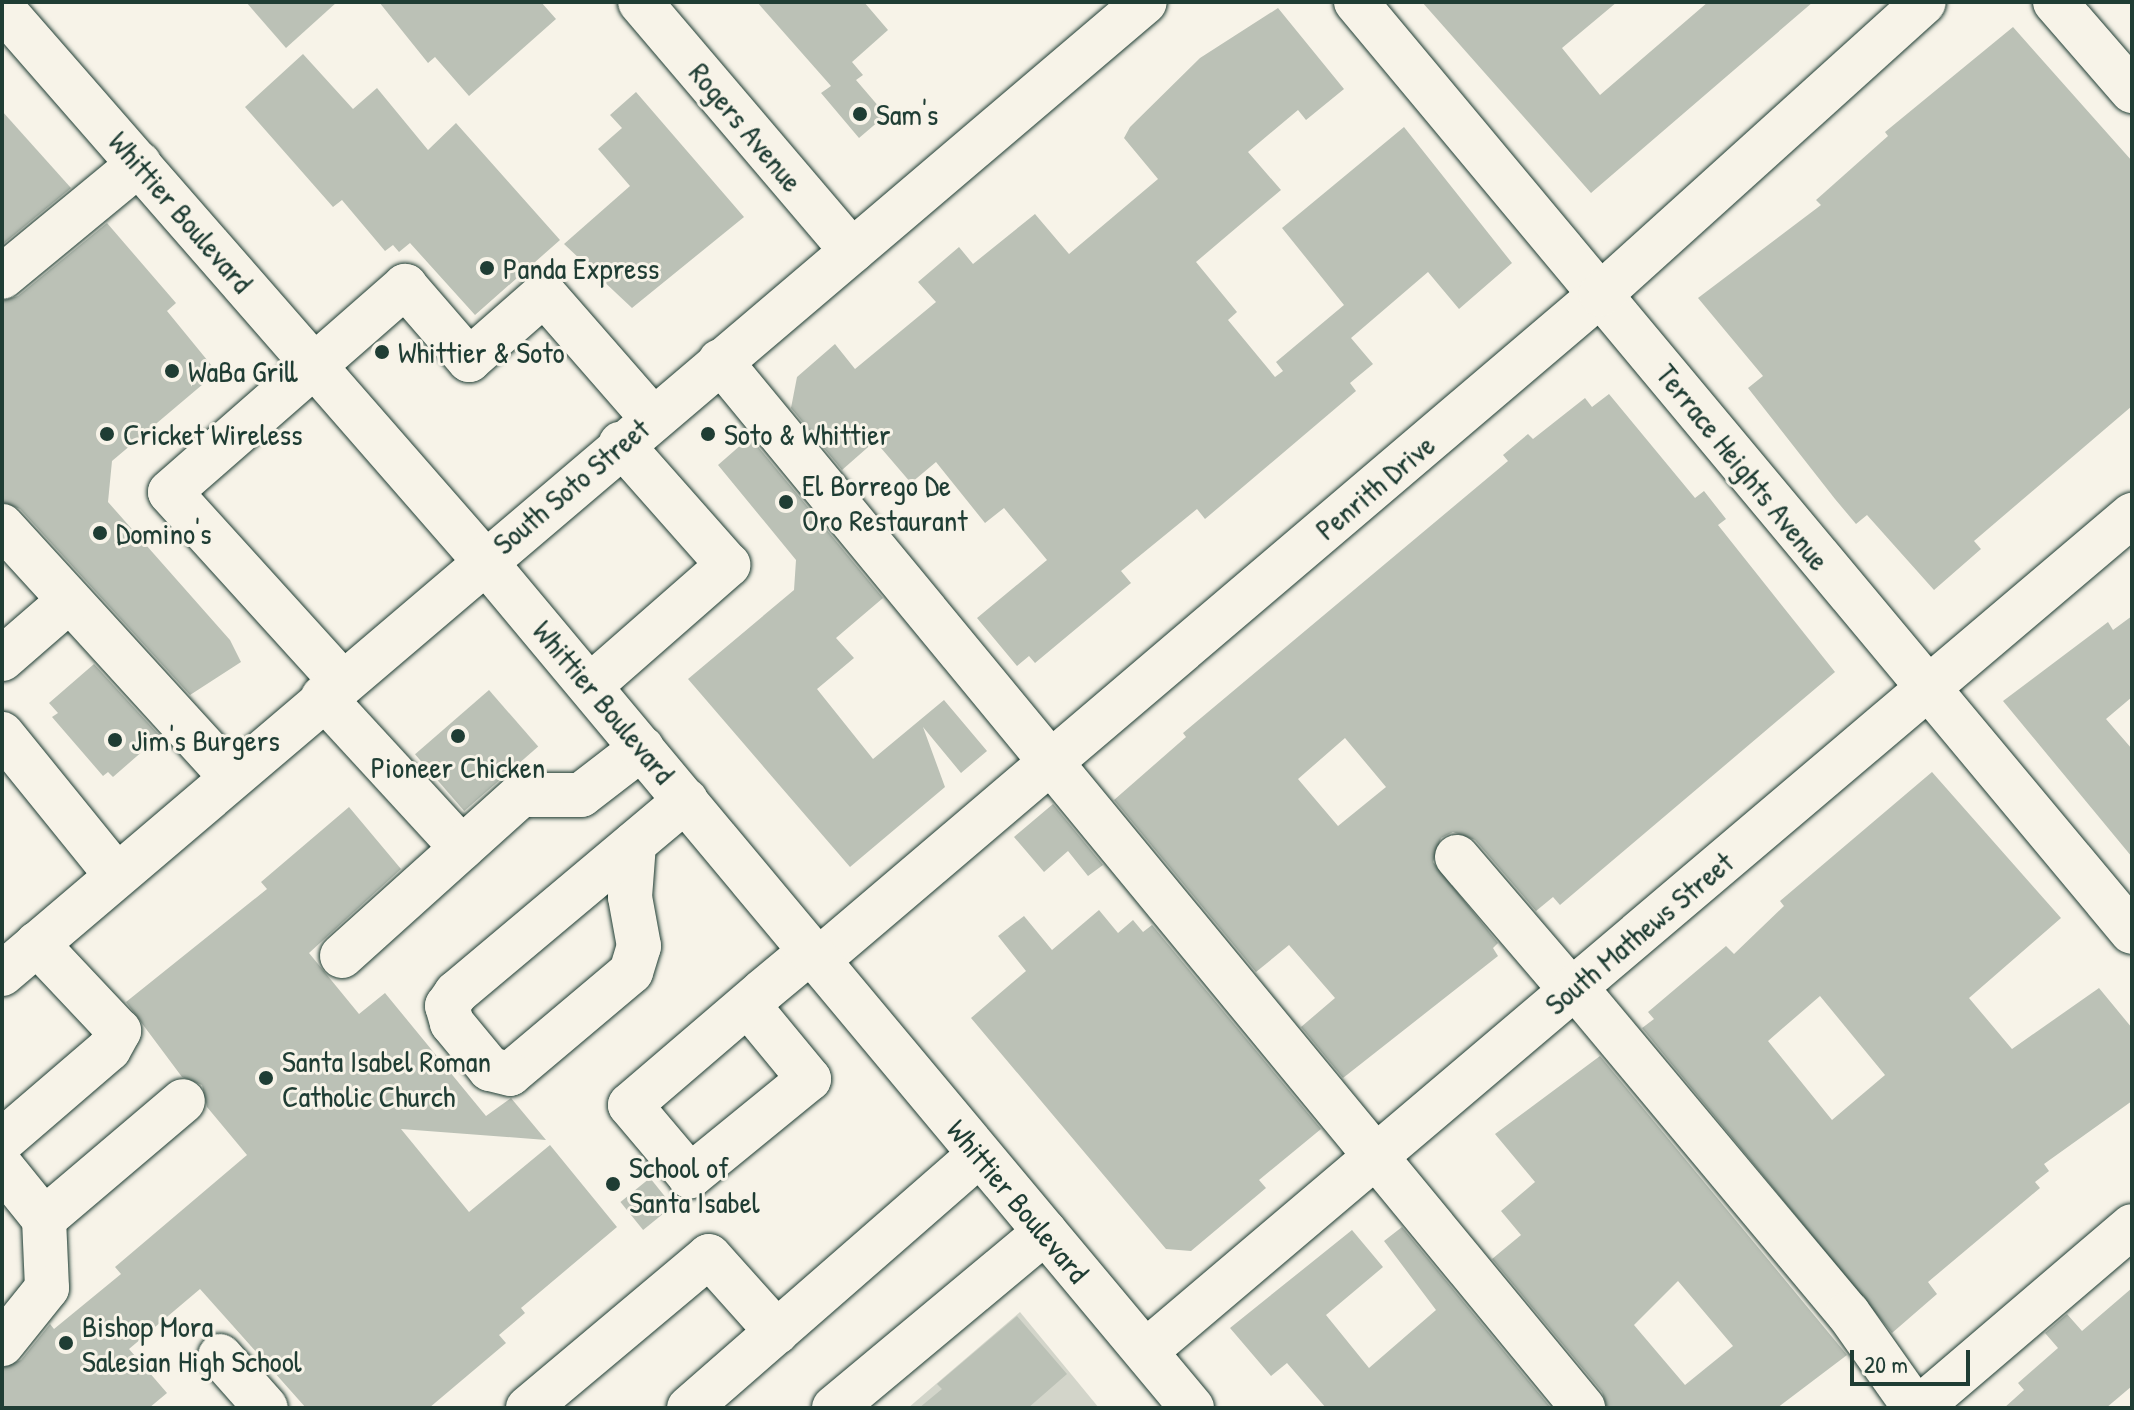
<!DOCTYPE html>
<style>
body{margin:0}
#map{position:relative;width:2134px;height:1410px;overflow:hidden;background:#f7f3e8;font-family:"Patrick Hand",sans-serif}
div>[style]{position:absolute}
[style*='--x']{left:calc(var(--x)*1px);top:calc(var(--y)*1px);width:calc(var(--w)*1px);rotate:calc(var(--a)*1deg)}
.green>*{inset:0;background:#d3d5ca}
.building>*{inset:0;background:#bbc1b6;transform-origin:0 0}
.roads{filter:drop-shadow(0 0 2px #1f3d34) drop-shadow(0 0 2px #1f3d34)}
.minor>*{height:44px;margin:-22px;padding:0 22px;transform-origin:22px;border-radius:22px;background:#f7f3e8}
.major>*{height:44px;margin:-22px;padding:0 22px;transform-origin:22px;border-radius:22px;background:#f7f3e8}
.dots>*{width:22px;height:22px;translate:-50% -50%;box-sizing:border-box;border:4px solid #f7f3e8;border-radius:50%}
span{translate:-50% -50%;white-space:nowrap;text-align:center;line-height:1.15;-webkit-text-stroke:6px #f7f3e8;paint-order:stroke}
.poi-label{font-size:30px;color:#1f3d34}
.left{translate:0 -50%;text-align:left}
.street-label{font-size:30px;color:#1f3d34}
.frame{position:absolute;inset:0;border:4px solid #1f3d34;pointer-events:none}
.scale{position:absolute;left:1850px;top:1350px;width:120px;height:36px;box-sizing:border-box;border:4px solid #1f3d34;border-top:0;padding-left:10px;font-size:24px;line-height:28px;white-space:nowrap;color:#1f3d34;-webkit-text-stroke:6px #f7f3e8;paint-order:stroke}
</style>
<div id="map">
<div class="green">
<div style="clip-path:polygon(1020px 1312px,1099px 1408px,908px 1408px)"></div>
</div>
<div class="building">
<div style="clip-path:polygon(246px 2px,337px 2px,286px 48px)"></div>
<div style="clip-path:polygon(379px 2px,541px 2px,556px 19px,469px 96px,435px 57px,428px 63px)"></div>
<div style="clip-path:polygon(757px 2px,864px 2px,888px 30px,852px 62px,863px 75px,856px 80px,886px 115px,859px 138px,821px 93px,831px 86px)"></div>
<div style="clip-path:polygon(1422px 2px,1617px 2px,1562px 48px,1600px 95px,1708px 2px,1813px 2px,1591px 193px)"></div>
<div style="clip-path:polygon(1278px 8px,1344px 89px,1306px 120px,1298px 110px,1248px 152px,1281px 190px,1196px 262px,1237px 312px,1228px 320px,1275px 377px,1283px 371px,1276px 362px,1344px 305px,1282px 228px,1404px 127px,1512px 263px,1459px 309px,1428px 272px,1351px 338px,1373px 364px,1350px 383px,1356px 391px,1205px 519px,1197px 509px,1121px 571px,1131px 583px,1035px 663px,1029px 656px,1017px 666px,977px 618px,1047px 560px,1004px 508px,985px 523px,936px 462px,911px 483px,875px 441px,842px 470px,791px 408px,797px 377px,835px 344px,855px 369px,936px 302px,918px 282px,959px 247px,973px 264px,1035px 214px,1069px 254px,1158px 179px,1124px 138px,1130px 127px,1200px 58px)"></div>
<div style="clip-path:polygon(2013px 27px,2132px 161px,2132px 406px,1974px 541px,1981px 549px,1934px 590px,1867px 515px,1856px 524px,1835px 499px,1748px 388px,1763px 376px,1698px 298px,1821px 205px,1816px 200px,1888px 136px,1885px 132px)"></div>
<div style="clip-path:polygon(303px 54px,353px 109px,377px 88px,428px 150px,456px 123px,560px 240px,475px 315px,410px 243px,399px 252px,393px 245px,385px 251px,342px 200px,333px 207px,245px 107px)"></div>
<div style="clip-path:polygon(636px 92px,744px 217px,632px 308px,564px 244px,630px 186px,598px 149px,622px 128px,610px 115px)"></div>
<div style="clip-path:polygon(2px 111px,71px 188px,2px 245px)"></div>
<div style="clip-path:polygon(107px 223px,176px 303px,167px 311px,212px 366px,204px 373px,209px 379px,112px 461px,108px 502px,230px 640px,241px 662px,190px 695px,20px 509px,2px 502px,2px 301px,18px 296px)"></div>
<div style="clip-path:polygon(evenodd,1609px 394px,1695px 498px,1704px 491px,1726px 519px,1718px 525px,1835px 672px,1560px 905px,1553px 897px,1536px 911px,1475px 840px,1453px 832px,1441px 838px,1433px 862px,1498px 943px,1493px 948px,1498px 956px,1343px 1078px,1301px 1027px,1335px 998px,1289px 945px,1256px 972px,1114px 800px,1186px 737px,1183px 733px,1508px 461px,1503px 455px,1528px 434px,1533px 439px,1585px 398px,1592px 407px,1609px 394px,1345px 738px,1386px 787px,1338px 826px,1298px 779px,1345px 738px)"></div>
<div style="clip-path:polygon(750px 437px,883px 598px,836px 638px,854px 658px,817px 689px,873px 759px,944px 700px,987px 751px,961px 773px,923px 727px,945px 787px,850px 867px,688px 679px,794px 590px,796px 560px,718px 465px)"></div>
<div style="clip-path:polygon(2132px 616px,2132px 697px,2106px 719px,2132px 749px,2132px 857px,2003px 701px,2108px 622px,2113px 630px)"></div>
<div style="clip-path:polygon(94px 664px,160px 736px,113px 777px,108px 772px,103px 776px,52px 717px,58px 713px,49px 703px)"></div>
<div style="left:489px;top:690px;width:75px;height:98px;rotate:49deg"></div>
<div style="clip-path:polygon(evenodd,1932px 772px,2061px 918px,1969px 998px,2012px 1049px,2099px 988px,2132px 1028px,2132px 1101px,2044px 1164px,2049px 1171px,2035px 1182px,2040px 1188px,1928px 1282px,1937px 1294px,1892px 1333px,1642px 1028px,1654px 1019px,1648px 1012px,1726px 946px,1734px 954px,1784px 906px,1780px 901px,1932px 772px,1820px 996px,1885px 1075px,1832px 1120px,1768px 1041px,1820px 996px)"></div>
<div style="clip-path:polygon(1053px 804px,1103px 865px,1088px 876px,1068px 851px,1044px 872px,1014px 837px)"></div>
<div style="clip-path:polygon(349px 807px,401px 869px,309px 953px,359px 1014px,385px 993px,486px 1116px,511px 1098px,546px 1140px,401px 1129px,469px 1212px,550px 1145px,617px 1227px,521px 1308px,525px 1313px,499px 1335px,506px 1343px,429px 1408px,306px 1408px,200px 1289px,129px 1349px,167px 1393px,149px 1408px,2px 1408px,2px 1368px,21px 1360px,50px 1324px,54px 1329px,121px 1274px,115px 1267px,247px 1155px,207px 1107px,202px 1085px,182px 1077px,126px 1002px,267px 889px,261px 882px)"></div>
<div style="clip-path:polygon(1099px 910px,1118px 933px,1133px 920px,1143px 932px,1152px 925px,1321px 1129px,1259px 1180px,1266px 1188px,1191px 1251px,1166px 1249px,971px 1018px,1026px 971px,998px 936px,1024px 916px,1052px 950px)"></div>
<div style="clip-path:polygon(evenodd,1600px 1056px,1847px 1355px,1777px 1408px,1607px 1408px,1602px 1392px,1492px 1259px,1521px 1235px,1501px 1211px,1535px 1182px,1495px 1134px,1600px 1056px,1678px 1281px,1733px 1346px,1685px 1385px,1634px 1325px,1678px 1281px)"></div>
<div style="left:650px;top:1178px;width:36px;height:38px;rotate:51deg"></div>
<div style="clip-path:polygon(1402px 1227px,1551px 1408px,1326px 1408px,1287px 1363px,1271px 1376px,1230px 1328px,1352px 1230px,1383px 1267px,1326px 1315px,1369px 1368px,1436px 1310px,1384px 1241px)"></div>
<div style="clip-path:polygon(2132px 1288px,2132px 1386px,2106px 1408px,2004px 1408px,2024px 1390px,2018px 1383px,2058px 1348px,2045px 1333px,2067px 1314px,2082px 1331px)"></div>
<div style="clip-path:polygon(1017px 1316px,1067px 1374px,1028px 1408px,919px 1408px,942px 1389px,937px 1384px)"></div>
</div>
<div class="roads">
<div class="minor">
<div style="--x:640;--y:2;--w:327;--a:49.6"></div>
<div style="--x:1356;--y:2;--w:1211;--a:50.16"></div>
<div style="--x:2055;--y:2;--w:118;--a:49.1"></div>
<div style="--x:2;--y:277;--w:178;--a:-39.5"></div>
<div style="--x:720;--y:361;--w:1357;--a:50.5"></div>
<div style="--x:2;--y:526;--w:340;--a:47.6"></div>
<div style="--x:2;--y:659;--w:89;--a:-40.9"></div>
<div style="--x:342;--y:682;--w:256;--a:-132.2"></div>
<div style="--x:170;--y:492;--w:313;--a:-41.2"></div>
<div style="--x:405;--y:286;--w:98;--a:49.1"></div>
<div style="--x:469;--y:360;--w:100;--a:-41.3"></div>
<div style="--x:544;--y:294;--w:164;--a:48.9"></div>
<div style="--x:590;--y:686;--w:184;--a:-41.2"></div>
<div style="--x:728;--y:565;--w:162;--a:-131.5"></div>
<div style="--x:323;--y:697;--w:205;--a:47.4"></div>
<div style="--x:2;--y:734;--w:181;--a:51"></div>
<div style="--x:634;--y:844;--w:53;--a:94.3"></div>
<div style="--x:630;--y:897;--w:50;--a:79.6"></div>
<div style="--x:639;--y:946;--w:27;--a:107"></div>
<div style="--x:631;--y:972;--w:158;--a:139.9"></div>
<div style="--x:510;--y:1074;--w:21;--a:-166"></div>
<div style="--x:490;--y:1069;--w:60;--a:-129.6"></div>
<div style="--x:452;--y:1023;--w:18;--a:-106"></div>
<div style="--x:447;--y:1006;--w:16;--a:-55"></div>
<div style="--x:456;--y:993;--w:300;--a:-40"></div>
<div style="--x:1457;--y:857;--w:175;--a:49.4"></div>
<div style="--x:342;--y:956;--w:241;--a:-42"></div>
<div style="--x:521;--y:795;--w:60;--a:0"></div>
<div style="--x:581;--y:795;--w:77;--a:-37.6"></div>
<div style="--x:817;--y:961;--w:1029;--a:-40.39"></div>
<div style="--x:1601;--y:294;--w:435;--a:-42.1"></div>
<div style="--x:1575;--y:987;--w:425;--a:50.1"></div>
<div style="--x:1848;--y:1313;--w:116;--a:54.8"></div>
<div style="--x:748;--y:1005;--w:96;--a:50.5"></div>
<div style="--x:809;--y:1079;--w:154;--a:140.8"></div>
<div style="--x:690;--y:1176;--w:93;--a:-130.2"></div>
<div style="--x:630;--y:1105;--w:175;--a:-40.6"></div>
<div style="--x:763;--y:991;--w:61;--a:-39.7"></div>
<div style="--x:2;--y:1141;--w:141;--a:-40.7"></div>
<div style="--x:109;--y:1049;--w:21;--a:-61"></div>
<div style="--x:119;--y:1031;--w:120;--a:-133.3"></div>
<div style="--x:2;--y:1167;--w:67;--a:51.1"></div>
<div style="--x:44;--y:1219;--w:69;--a:87.5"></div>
<div style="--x:47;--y:1288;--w:72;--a:128.8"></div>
<div style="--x:44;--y:1219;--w:182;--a:-40.3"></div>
<div style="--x:1146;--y:1351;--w:1293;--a:-40.29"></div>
<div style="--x:220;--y:1356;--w:69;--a:48.5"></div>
<div style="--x:528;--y:1408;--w:236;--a:-40"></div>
<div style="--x:709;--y:1256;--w:102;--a:48.2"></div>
<div style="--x:689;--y:1408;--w:385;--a:-41.1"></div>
<div style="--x:834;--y:1408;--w:275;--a:-39.8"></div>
<div style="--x:1919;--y:1408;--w:280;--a:-40.5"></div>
</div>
<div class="major">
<div style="--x:2;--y:8;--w:731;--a:48.88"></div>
<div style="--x:483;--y:559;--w:1106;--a:50.13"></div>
<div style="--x:2;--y:974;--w:1500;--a:-40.38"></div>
</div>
</div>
<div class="dots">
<div style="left:860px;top:114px;background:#1f3d34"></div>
<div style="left:487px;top:268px;background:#1f3d34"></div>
<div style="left:382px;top:352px;background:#1f3d34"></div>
<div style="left:172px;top:371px;background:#1f3d34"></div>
<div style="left:107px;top:434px;background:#1f3d34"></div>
<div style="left:708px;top:434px;background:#1f3d34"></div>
<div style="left:786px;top:502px;background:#1f3d34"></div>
<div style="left:100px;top:533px;background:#1f3d34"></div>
<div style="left:458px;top:736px;background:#1f3d34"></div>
<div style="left:115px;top:740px;background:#1f3d34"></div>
<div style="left:266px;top:1078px;background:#1f3d34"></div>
<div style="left:613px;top:1184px;background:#1f3d34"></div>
<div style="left:66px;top:1343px;background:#1f3d34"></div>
</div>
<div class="poi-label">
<span class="left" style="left:876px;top:114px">Sam's</span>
<span class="left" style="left:503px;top:268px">Panda Express</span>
<span class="left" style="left:398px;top:352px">Whittier &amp; Soto</span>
<span class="left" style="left:188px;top:371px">WaBa Grill</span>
<span class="left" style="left:123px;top:434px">Cricket Wireless</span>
<span class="left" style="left:724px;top:434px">Soto &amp; Whittier</span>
<span class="left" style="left:802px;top:502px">El Borrego De<br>Oro Restaurant</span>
<span class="left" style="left:116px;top:533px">Domino's</span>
<span class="left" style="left:131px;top:740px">Jim's Burgers</span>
<span style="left:458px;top:767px">Pioneer Chicken</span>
<span class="left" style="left:282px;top:1078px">Santa Isabel Roman<br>Catholic Church</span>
<span class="left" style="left:629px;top:1184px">School of<br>Santa Isabel</span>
<span class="left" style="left:82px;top:1343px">Bishop Mora<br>Salesian High School</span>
</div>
<div class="street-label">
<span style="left:746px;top:127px;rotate:50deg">Rogers Avenue</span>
<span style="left:181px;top:212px;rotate:49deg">Whittier Boulevard</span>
<span style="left:1743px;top:467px;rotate:51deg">Terrace Heights Avenue</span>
<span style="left:571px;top:486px;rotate:-40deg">South Soto Street</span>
<span style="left:1375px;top:487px;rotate:-40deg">Penrith Drive</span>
<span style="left:604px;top:702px;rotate:50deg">Whittier Boulevard</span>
<span style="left:1639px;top:933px;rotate:-40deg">South Mathews Street</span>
<span style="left:1018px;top:1201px;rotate:50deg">Whittier Boulevard</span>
</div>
<div class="frame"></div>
<div class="scale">20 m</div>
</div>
